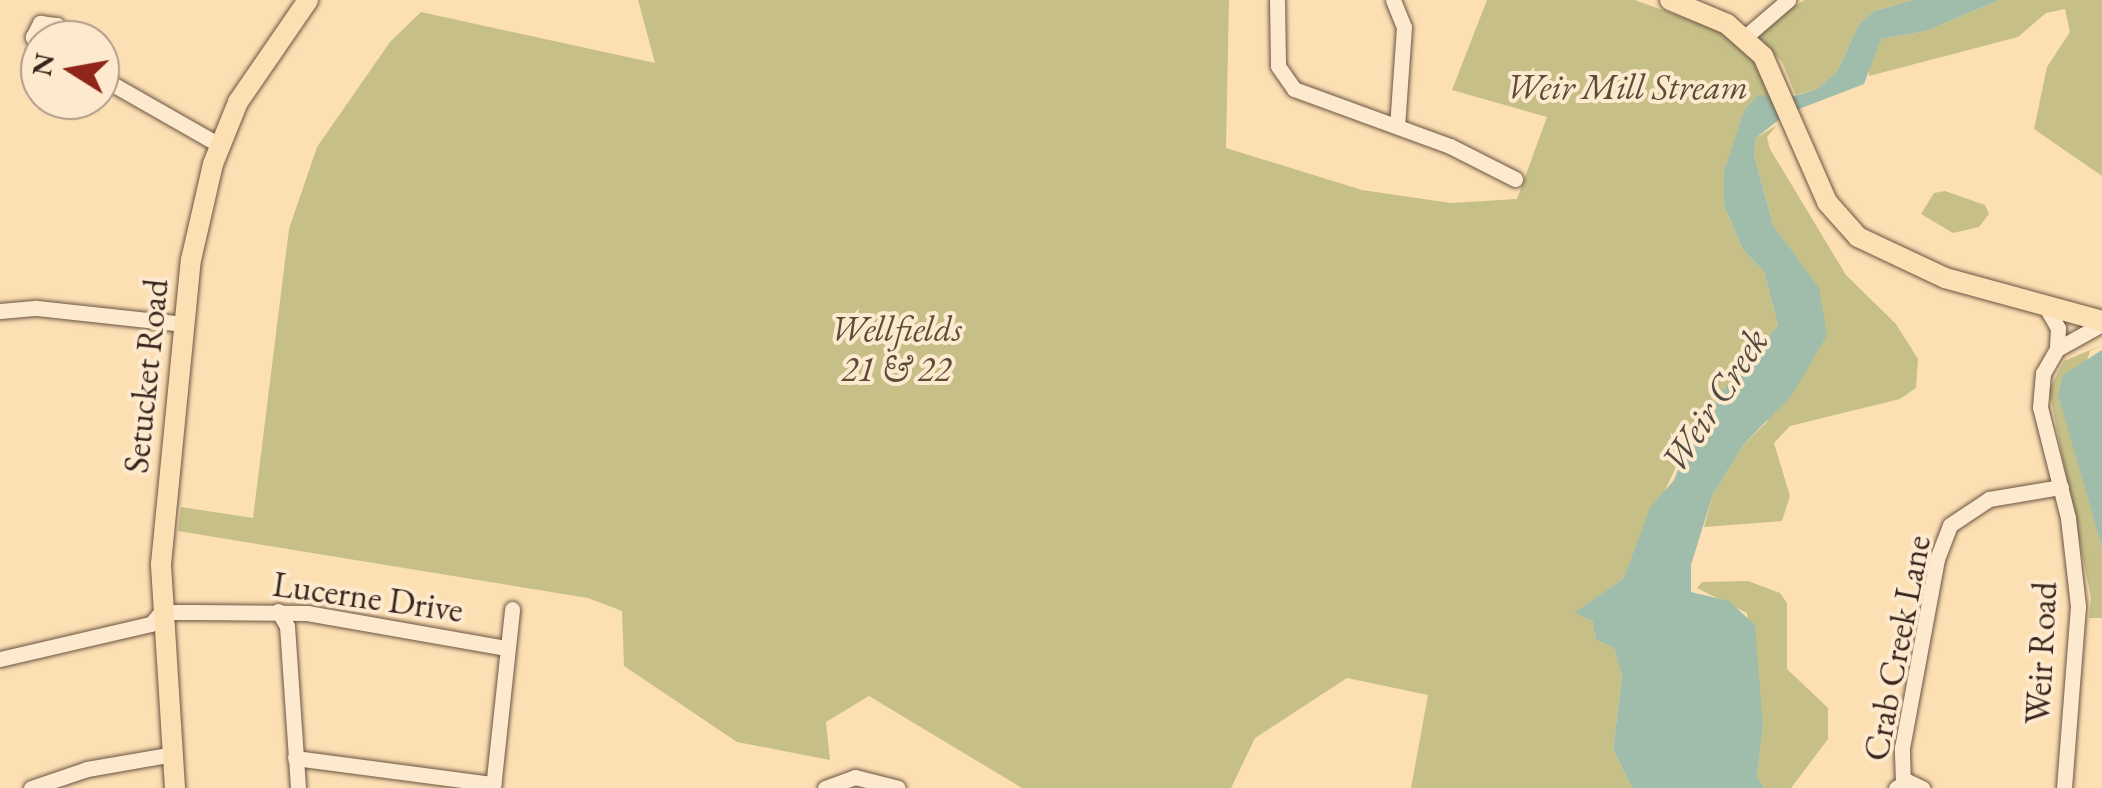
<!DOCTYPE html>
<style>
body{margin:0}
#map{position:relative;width:2102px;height:788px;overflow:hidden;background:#fcdfb3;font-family:"EB Garamond",serif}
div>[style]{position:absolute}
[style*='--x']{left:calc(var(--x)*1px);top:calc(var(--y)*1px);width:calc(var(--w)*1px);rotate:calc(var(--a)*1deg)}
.green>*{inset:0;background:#c6c088}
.water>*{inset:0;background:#9fbdaa}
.roads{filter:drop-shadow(0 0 2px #6a5443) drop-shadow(0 0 2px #6a5443)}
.minor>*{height:15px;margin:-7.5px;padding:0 7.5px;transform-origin:7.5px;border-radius:7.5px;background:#fdeace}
.major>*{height:20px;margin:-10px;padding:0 10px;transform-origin:10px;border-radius:10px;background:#fcdfb3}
span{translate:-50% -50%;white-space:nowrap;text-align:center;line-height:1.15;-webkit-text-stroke:8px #fdeace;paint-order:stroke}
.park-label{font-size:35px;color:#5c4c38;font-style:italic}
.street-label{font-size:35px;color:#39251e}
.water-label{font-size:38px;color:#524b41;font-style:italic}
.north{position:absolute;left:20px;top:20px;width:100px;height:100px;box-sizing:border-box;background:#fdeace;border:2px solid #af9b88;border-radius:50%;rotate:281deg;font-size:28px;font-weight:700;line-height:40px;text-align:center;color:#39251e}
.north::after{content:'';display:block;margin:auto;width:35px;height:45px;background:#8f2418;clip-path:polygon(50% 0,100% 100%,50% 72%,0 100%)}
</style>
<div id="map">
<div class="green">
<div style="clip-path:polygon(638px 0,1229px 0,1226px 148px,1362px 190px,1451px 203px,1517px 199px,1547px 117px,1452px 90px,1487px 0,1635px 0,1720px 31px,1753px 58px,1774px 96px,1754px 105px,1742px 121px,1724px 171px,1724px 205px,1742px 248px,1764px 272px,1778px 325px,1698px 420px,1624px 578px,1575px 613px,1592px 621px,1596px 640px,1614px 648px,1622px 675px,1613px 749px,1632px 788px,1411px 788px,1428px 695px,1347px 678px,1255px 738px,1231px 788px,1022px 788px,869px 696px,826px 722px,830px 760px,737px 742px,624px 666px,622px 611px,588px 598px,178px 531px,181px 507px,253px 518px,289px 229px,317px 147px,390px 42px,421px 12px,655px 63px)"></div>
<div style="clip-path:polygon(1805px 0,1913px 0,1874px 11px,1859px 24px,1837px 72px,1817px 89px,1796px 95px,1782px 62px,1752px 31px)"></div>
<div style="clip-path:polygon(1999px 0,2102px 0,2102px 176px,2034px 129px,2047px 67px,2070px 32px,2065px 9px,2046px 13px,2018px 37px,1869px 76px,1868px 61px,1881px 39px,1926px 31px)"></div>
<div style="clip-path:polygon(1777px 125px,1767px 137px,1770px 149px,1846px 275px,1896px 324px,1918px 359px,1916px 388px,1900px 399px,1790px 426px,1774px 443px,1790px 496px,1782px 521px,1704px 527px,1713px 494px,1744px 444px,1767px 422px,1818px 288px,1773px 225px,1754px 155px,1756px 138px)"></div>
<div style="clip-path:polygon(1945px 191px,1985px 205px,1989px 214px,1979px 227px,1953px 233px,1921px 214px,1934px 193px)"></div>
<div style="clip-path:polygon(2102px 345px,2090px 351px,2068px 418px,2102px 547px,2102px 618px,2089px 618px,2091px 598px,2049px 390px,2064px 361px)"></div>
<div style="clip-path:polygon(1748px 581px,1780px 593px,1787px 603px,1787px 669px,1828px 708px,1828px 739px,1791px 788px,1764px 788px,1757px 776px,1763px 726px,1747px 613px,1697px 588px,1702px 582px)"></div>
</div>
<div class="water">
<div style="clip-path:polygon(1913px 0,1999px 0,1926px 31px,1881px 39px,1864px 84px,1786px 114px,1756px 138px,1754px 155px,1773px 225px,1819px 288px,1827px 335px,1792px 395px,1744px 444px,1713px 494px,1691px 565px,1691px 592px,1729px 601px,1755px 625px,1763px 727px,1757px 776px,1764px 788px,1632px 788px,1613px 749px,1622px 676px,1614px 648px,1596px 640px,1592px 621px,1574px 613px,1624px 578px,1650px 508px,1674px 480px,1698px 420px,1778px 325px,1764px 272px,1742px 248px,1724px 205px,1724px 171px,1744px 111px,1758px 95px,1791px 97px,1817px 89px,1837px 72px,1859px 24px,1874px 11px)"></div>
<div style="clip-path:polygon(2102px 350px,2102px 547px,2058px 395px,2063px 375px)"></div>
</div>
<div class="roads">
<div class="minor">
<div style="--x:1277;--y:0;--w:66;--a:89.1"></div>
<div style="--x:1278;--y:66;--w:28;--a:55"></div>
<div style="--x:1294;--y:89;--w:166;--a:20.1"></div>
<div style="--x:1450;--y:146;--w:73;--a:26.9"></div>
<div style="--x:1393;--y:0;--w:29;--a:68"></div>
<div style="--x:1404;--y:27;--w:99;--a:94"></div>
<div style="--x:1745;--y:37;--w:57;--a:-40.7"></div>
<div style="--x:40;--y:51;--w:16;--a:-117"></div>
<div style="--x:33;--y:37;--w:16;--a:-63"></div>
<div style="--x:40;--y:23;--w:17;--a:7"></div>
<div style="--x:57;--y:25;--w:16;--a:72"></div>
<div style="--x:100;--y:77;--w:139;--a:29.7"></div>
<div style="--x:2047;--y:309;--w:22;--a:60"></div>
<div style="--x:2058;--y:328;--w:21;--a:93"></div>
<div style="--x:2057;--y:349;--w:28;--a:120"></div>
<div style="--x:2043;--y:373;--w:34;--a:95"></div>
<div style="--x:2040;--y:407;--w:114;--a:75.8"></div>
<div style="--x:2068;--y:518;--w:89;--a:83.5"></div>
<div style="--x:2078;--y:606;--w:183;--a:94.4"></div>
<div style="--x:0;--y:311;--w:37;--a:-5"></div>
<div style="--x:37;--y:308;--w:148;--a:6.2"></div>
<div style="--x:2057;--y:349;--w:51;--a:-29.1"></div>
<div style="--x:278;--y:611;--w:17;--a:59"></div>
<div style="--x:287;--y:626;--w:162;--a:86.1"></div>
<div style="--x:0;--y:659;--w:155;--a:-13.1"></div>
<div style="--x:151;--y:624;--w:16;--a:-50"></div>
<div style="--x:161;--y:612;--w:33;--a:0"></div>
<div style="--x:194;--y:612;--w:113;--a:0.5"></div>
<div style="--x:307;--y:613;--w:202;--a:10"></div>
<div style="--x:295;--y:758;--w:200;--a:7.5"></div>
<div style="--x:1903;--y:782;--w:34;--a:-92"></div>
<div style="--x:1902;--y:748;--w:192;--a:-79.5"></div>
<div style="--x:1937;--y:559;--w:36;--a:-69"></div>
<div style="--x:1950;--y:525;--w:47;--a:-33.7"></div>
<div style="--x:1989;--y:499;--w:73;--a:-9.5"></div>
<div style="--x:31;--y:788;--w:59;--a:-18.7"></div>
<div style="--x:87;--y:769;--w:87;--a:-9.9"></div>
<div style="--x:493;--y:788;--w:180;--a:-83.9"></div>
<div style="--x:825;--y:788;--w:32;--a:-20"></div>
<div style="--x:855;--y:777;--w:44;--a:14.3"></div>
<div style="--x:1896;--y:788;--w:13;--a:-32"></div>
<div style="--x:1907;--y:781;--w:17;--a:25"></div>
</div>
<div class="major">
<div style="--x:1670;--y:0;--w:62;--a:22.8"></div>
<div style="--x:1727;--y:24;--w:48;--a:41.6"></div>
<div style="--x:1763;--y:56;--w:159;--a:66.3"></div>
<div style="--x:1827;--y:202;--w:47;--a:48.5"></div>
<div style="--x:1858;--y:237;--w:96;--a:25.2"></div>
<div style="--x:1945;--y:278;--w:163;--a:15.3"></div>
<div style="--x:175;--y:788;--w:224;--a:-93.6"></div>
<div style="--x:161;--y:564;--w:305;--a:-84.4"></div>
<div style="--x:191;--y:260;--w:98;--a:-77.1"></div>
<div style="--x:213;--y:164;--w:67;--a:-68"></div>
<div style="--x:238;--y:102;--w:124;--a:-55.5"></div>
</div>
</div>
<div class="park-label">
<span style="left:1627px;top:87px">Weir Mill Stream</span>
<span style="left:896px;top:349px">Wellfields<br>21 &amp; 22</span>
</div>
<div class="street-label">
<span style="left:146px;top:376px;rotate:-84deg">Setucket Road</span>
<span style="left:368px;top:597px;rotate:8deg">Lucerne Drive</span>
<span style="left:1897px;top:648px;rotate:-79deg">Crab Creek Lane</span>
<span style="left:2041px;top:653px;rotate:-87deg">Weir Road</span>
</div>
<div class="water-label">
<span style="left:1714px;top:400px;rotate:-57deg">Weir Creek</span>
</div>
<div class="north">N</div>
</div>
